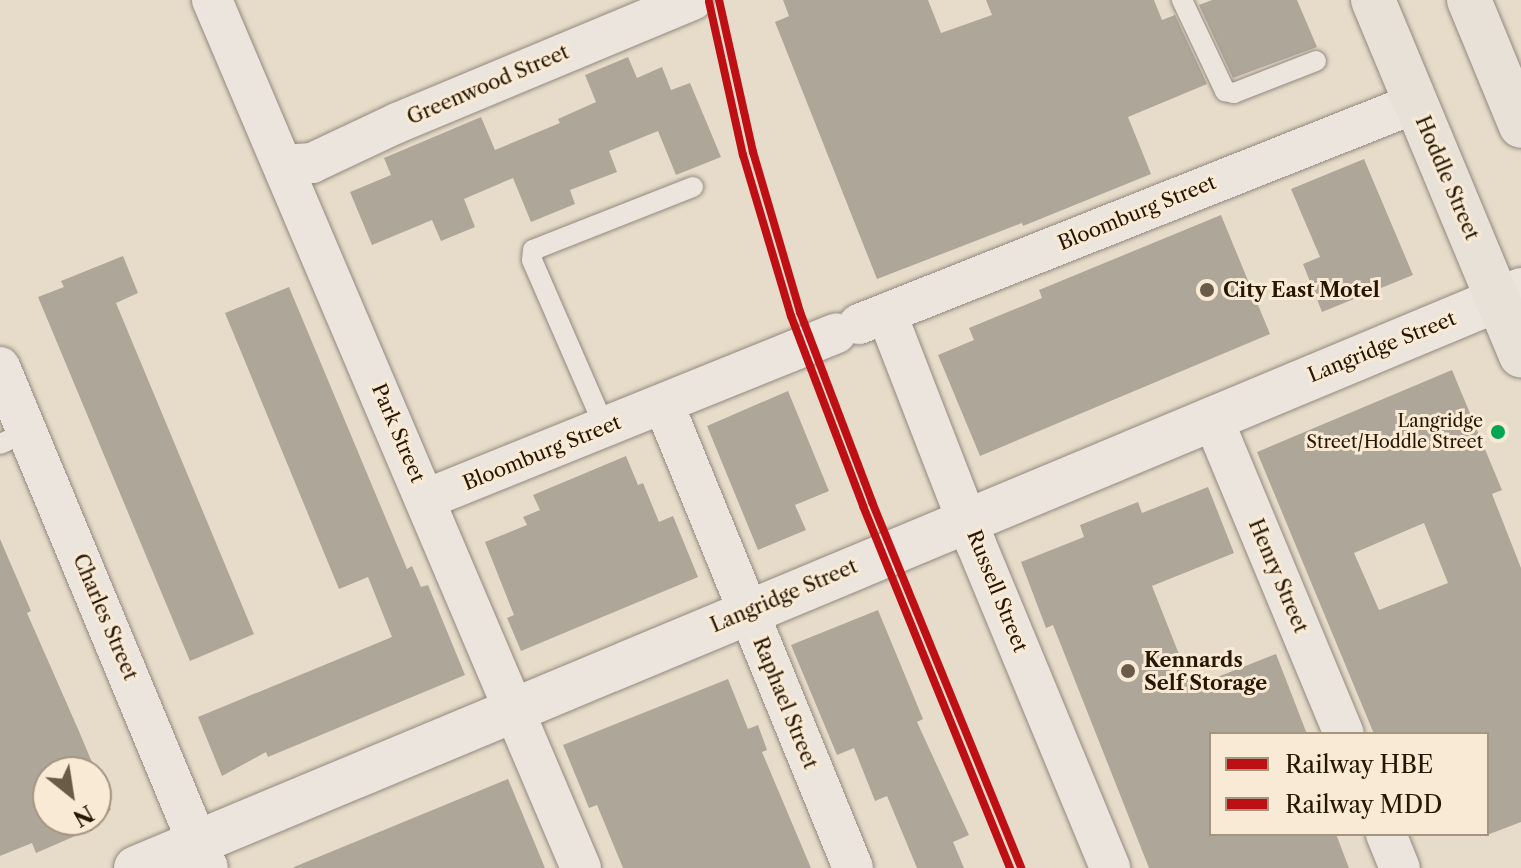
<!DOCTYPE html>
<style>
body{margin:0}
#map{position:relative;width:1521px;height:868px;overflow:hidden;background:#e7dbca;font-family:"Libre Caslon Text",serif}
div>[style]{position:absolute}
[style*='--x']{left:calc(var(--x)*1px);top:calc(var(--y)*1px);width:calc(var(--w)*1px);rotate:calc(var(--a)*1deg)}
.building>*{inset:0;background:#afa69a}
.roads{filter:drop-shadow(0 0 2px #92897d) drop-shadow(0 0 2px #92897d)}
.service>*{height:20px;margin:-10px;padding:0 10px;transform-origin:10px;border-radius:10px;background:#ebe5dd}
.minor>*{height:40px;margin:-20px;padding:0 20px;transform-origin:20px;border-radius:20px;background:#ebe5dd}
.tertiary>*{height:44px;margin:-22px;padding:0 22px;transform-origin:22px;border-radius:22px;background:#ebe5dd}
.trunk>*{height:44px;margin:-22px;padding:0 22px;transform-origin:22px;border-radius:22px;background:#e8e1d7}
.rail-1>*{height:8px;margin:-4px;padding:0 4px;transform-origin:4px;border-radius:4px;background:#be1014}
.rail-2>*{height:8px;margin:-4px;padding:0 4px;transform-origin:4px;border-radius:4px;background:#be1014}
.dots>*{width:22px;height:22px;translate:-50% -50%;box-sizing:border-box;border:4px solid #f8ead4;border-radius:50%}
span{translate:-50% -50%;white-space:nowrap;text-align:center;line-height:1.15;-webkit-text-stroke:6px #f8ead4;paint-order:stroke}
.bus-label{font-size:18px;color:#261602}
.right{translate:-100% -50%;text-align:right}
.street-label{font-size:20px;color:#261602}
.poi-label{font-size:20px;color:#261602;font-weight:700}
.left{translate:0 -50%;text-align:left}
.legend{position:absolute;left:1209px;top:732px;width:280px;height:104px;box-sizing:border-box;background:#f8ead4;border:2px solid #a49580;margin:0;padding:10px 14px;list-style:none;font-size:24px;color:#261602}
.legend li{display:flex;align-items:center;gap:16px;height:40px}
.legend b{width:40px;border:2px solid #a49580}
.north{position:absolute;left:32px;top:756px;width:80px;height:80px;box-sizing:border-box;background:#f8ead4;border:2px solid #a49580;border-radius:50%;rotate:150deg;font-size:22px;font-weight:700;line-height:32px;text-align:center;color:#261602}
.north::after{content:'';display:block;margin:auto;width:28px;height:36px;background:#6a5b48;clip-path:polygon(50% 0,100% 100%,50% 72%,0 100%)}
</style>
<div id="map">
<div class="building">
<div style="clip-path:polygon(783px 0,928px 0,941px 33px,992px 15px,986px 0,1154px 0,1162px 20px,1175px 15px,1207px 84px,1128px 117px,1151px 174px,1023px 226px,1022px 223px,877px 279px,775px 22px,789px 16px)"></div>
<div style="clip-path:polygon(1212px 0,1297px 0,1317px 47px,1233px 78px,1199px 5px)"></div>
<div style="clip-path:polygon(628px 57px,637px 78px,662px 67px,671px 90px,690px 83px,721px 157px,676px 175px,658px 131px,609px 151px,617px 172px,570px 190px,575px 204px,531px 222px,513px 178px,464px 199px,475px 227px,441px 241px,432px 220px,372px 245px,350px 192px,391px 175px,384px 158px,481px 117px,495px 150px,560px 123px,558px 119px,596px 102px,585px 75px)"></div>
<div style="clip-path:polygon(1364px 159px,1413px 275px,1322px 312px,1303px 264px,1320px 257px,1291px 189px)"></div>
<div style="clip-path:polygon(1221px 215px,1270px 334px,980px 456px,938px 355px,974px 340px,969px 328px,1042px 298px,1039px 290px)"></div>
<div style="clip-path:polygon(123px 256px,138px 293px,116px 303px,254px 634px,190px 661px,38px 297px,64px 287px,61px 281px)"></div>
<div style="clip-path:polygon(289px 287px,407px 569px,412px 566px,421px 587px,428px 585px,465px 675px,268px 757px,266px 752px,222px 776px,198px 717px,392px 637px,368px 577px,339px 589px,225px 313px)"></div>
<div style="clip-path:polygon(evenodd,1452px 370px,1502px 490px,1492px 494px,1521px 568px,1521px 822px,1487px 835px,1487px 734px,1374px 734px,1257px 452px,1452px 370px,1424px 523px,1448px 583px,1379px 610px,1354px 553px,1424px 523px)"></div>
<div style="clip-path:polygon(788px 391px,829px 491px,795px 505px,806px 530px,758px 550px,707px 426px)"></div>
<div style="clip-path:polygon(626px 456px,638px 485px,643px 483px,659px 522px,673px 516px,698px 577px,521px 651px,507px 618px,514px 615px,485px 542px,527px 525px,523px 517px,540px 510px,533px 495px)"></div>
<div style="clip-path:polygon(1208px 487px,1234px 553px,1152px 586px,1192px 687px,1276px 654px,1307px 734px,1211px 734px,1211px 834px,1336px 834px,1349px 868px,1149px 868px,1053px 625px,1046px 628px,1021px 562px,1084px 537px,1080px 525px,1138px 502px,1142px 513px)"></div>
<div style="clip-path:polygon(0 539px,31px 611px,27px 613px,78px 729px,99px 779px,98px 779px,111px 810px,96px 816px,96px 772px,48px 772px,48px 820px,87px 820px,89px 830px,36px 853px,32px 843px,0 856px)"></div>
<div style="clip-path:polygon(878px 610px,923px 719px,917px 722px,969px 835px,953px 842px,964px 868px,917px 868px,887px 796px,875px 801px,854px 748px,837px 755px,791px 645px)"></div>
<div style="clip-path:polygon(728px 679px,748px 729px,758px 725px,767px 750px,762px 752px,811px 868px,623px 868px,597px 805px,589px 808px,563px 745px)"></div>
<div style="clip-path:polygon(508px 779px,545px 868px,294px 868px,294px 867px)"></div>
</div>
<div class="roads">
<div class="service">
<div style="--x:1182;--y:0;--w:101;--a:64.7"></div>
<div style="--x:1225;--y:91;--w:9;--a:13"></div>
<div style="--x:1234;--y:93;--w:88;--a:-21.3"></div>
<div style="--x:605;--y:428;--w:183;--a:-113.5"></div>
<div style="--x:532;--y:260;--w:10;--a:-84"></div>
<div style="--x:533;--y:250;--w:172;--a:-21.5"></div>
<div style="--x:0;--y:444;--w:30;--a:-24"></div>
</div>
<div class="minor">
<div style="--x:212;--y:0;--w:943;--a:66.97"></div>
<div style="--x:284;--y:165;--w:28;--a:-4"></div>
<div style="--x:312;--y:163;--w:94;--a:-25.2"></div>
<div style="--x:397;--y:123;--w:320;--a:-22.6"></div>
<div style="--x:892;--y:311;--w:14;--a:94"></div>
<div style="--x:891;--y:325;--w:235;--a:68.8"></div>
<div style="--x:976;--y:544;--w:351;--a:67.5"></div>
<div style="--x:859;--y:324;--w:599;--a:-21.64"></div>
<div style="--x:0;--y:367;--w:542;--a:67.45"></div>
<div style="--x:664;--y:405;--w:500;--a:67.79"></div>
<div style="--x:1212;--y:417;--w:343;--a:67.4"></div>
<div style="--x:426;--y:499;--w:442;--a:-22"></div>
<div style="--x:1386;--y:834;--w:37;--a:68"></div>
</div>
<div class="tertiary">
<div style="--x:136;--y:868;--w:1501;--a:-22.65"></div>
</div>
<div class="trunk">
<div style="--x:1373;--y:0;--w:385;--a:67.4"></div>
<div style="--x:1469;--y:0;--w:136;--a:67.6"></div>
</div>
</div>
<div class="rail-1">
<div style="--x:719;--y:0;--w:156;--a:77.4"></div>
<div style="--x:753;--y:152;--w:167;--a:73.6"></div>
<div style="--x:800;--y:312;--w:203;--a:69.2"></div>
<div style="--x:872;--y:502;--w:395;--a:67.8"></div>
</div>
<div class="rail-2">
<div style="--x:709;--y:2;--w:157;--a:77.5"></div>
<div style="--x:743;--y:155;--w:168;--a:73.4"></div>
<div style="--x:791;--y:316;--w:203;--a:69.2"></div>
<div style="--x:863;--y:506;--w:391;--a:67.9"></div>
</div>
<div class="dots">
<div style="left:1207px;top:290px;background:#6a5b48"></div>
<div style="left:1498px;top:432px;background:#00a651"></div>
<div style="left:1128px;top:671px;background:#6a5b48"></div>
</div>
<div class="bus-label">
<span class="right" style="left:1483px;top:432px">Langridge<br>Street/Hoddle Street</span>
</div>
<div class="street-label">
<span style="left:488px;top:85px;rotate:-23deg">Greenwood Street</span>
<span style="left:1447px;top:178px;rotate:67deg">Hoddle Street</span>
<span style="left:1137px;top:213px;rotate:-22deg">Bloomburg Street</span>
<span style="left:1382px;top:347px;rotate:-22deg">Langridge Street</span>
<span style="left:398px;top:433px;rotate:67deg">Park Street</span>
<span style="left:542px;top:453px;rotate:-22deg">Bloomburg Street</span>
<span style="left:1278px;top:576px;rotate:67deg">Henry Street</span>
<span style="left:997px;top:591px;rotate:68deg">Russell Street</span>
<span style="left:784px;top:596px;rotate:-23deg">Langridge Street</span>
<span style="left:105px;top:617px;rotate:67deg">Charles Street</span>
<span style="left:785px;top:703px;rotate:68deg">Raphael Street</span>
</div>
<div class="poi-label">
<span class="left" style="left:1223px;top:290px">City East Motel</span>
<span class="left" style="left:1144px;top:672px">Kennards<br>Self Storage</span>
</div>
<ul class="legend">
<li><b style="height:10px;background:#be1014"></b>Railway HBE</li>
<li><b style="height:10px;background:#be1014"></b>Railway MDD</li>
</ul>
<div class="north">N</div>
</div>
